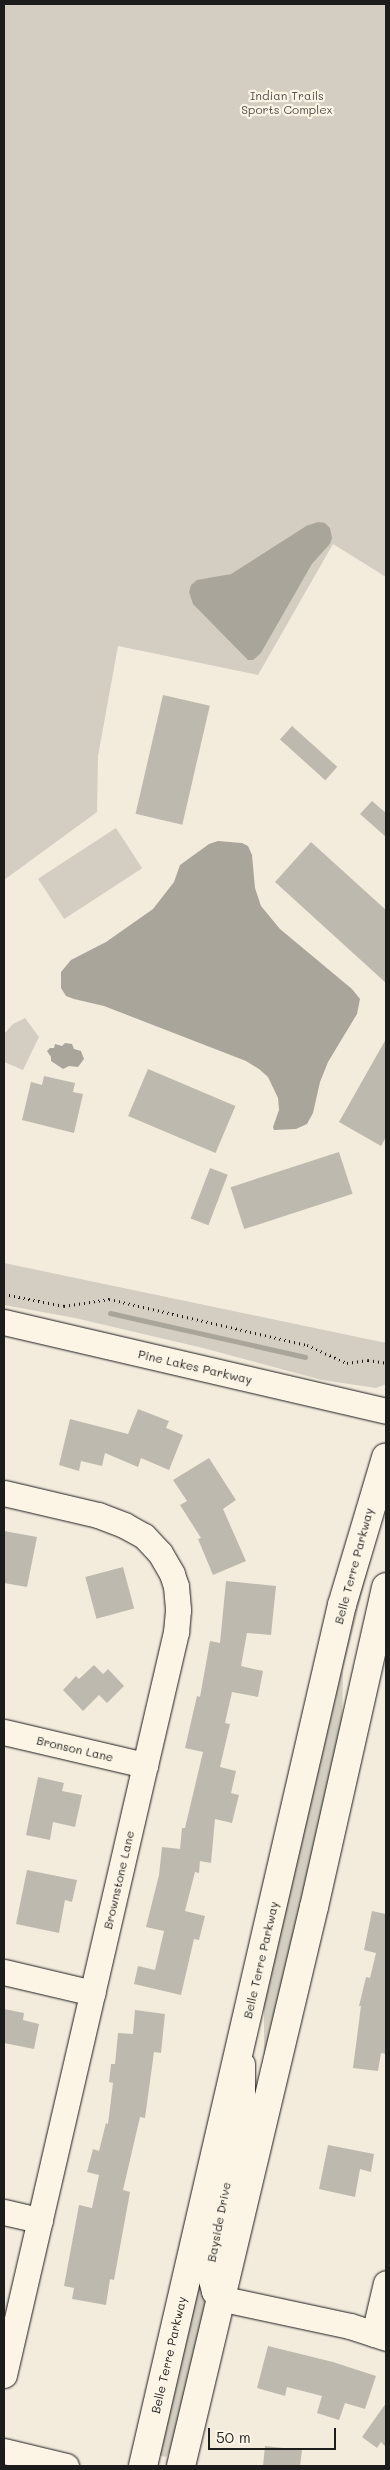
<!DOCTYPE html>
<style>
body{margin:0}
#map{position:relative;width:390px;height:2470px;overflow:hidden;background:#f3ecdd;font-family:Mali,sans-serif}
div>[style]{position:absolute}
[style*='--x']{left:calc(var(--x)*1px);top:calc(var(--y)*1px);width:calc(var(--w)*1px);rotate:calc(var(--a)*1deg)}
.green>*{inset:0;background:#d3cec1;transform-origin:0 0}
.water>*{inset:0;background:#aaa59b}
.stream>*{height:5px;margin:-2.5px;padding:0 2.5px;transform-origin:2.5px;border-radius:2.5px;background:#aaa59b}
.building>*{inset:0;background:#beb9ae;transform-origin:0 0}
.path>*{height:3px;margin-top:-1.5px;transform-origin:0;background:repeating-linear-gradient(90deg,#1c1c1c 0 1px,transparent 0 5px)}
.roads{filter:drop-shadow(0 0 1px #1c1c1c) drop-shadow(0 0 1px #1c1c1c)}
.minor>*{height:25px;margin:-12.5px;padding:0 12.5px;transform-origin:12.5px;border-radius:12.5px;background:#fcf5e5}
.major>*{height:28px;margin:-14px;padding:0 14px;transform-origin:14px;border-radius:14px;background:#fcf5e5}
span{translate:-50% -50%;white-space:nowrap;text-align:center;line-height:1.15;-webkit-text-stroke:4.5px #fcf5e5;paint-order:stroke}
.park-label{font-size:12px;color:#53514e}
.street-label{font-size:12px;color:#1c1c1c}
.frame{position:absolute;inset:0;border:5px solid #1c1c1c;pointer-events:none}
.scale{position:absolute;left:208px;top:2428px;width:128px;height:22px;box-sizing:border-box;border:2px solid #1c1c1c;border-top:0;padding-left:6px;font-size:15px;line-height:18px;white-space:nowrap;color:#1c1c1c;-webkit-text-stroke:4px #fcf5e5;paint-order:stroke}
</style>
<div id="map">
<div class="green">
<div style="clip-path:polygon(evenodd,4px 4px,386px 4px,386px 577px,333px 544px,258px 675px,118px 646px,98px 756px,97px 812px,4px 880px,4px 4px,306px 526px,330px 544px,312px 564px,261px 653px,209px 579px,231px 574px,306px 526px)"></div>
<div style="left:116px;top:828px;width:48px;height:93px;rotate:57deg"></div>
<div style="clip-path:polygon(25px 1018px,39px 1037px,23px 1070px,4px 1062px,4px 1034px,13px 1024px)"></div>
<div style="clip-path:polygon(4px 1263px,386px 1343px,386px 1384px,376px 1388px,322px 1380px,203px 1348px,75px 1318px,4px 1305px)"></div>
<div style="clip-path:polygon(382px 1499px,385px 1500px,343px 1670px,342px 1729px,264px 2060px,264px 2002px)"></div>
<div style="clip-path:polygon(202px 2262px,212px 2296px,174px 2445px,166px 2457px,158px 2455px)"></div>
</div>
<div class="water">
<div style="clip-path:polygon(318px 522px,325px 523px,330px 528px,332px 538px,330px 544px,312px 564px,261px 653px,253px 660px,248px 660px,193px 604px,189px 592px,191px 585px,197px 580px,231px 574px,306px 526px)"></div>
<div style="clip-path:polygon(218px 841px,242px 843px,248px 846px,252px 855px,255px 888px,261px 906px,280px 929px,352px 989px,360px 999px,357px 1014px,328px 1062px,320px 1082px,313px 1113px,307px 1124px,296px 1129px,274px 1130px,273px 1127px,279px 1110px,278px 1098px,268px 1077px,259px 1069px,246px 1061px,104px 1006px,74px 999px,66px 996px,61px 988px,61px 972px,71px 960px,106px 942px,153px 909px,174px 882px,180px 865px,209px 844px)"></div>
<div style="clip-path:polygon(65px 1043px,72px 1044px,74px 1049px,81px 1051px,84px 1059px,78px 1067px,69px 1066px,63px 1069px,51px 1061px,51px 1057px,47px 1051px,50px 1048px,54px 1048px,55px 1044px,62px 1046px)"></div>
</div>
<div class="stream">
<div style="--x:110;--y:1313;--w:200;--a:12.7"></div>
</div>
<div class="building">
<div style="left:163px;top:695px;width:48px;height:122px;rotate:13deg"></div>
<div style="left:292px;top:726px;width:61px;height:18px;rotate:42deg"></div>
<div style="clip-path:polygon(372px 801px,386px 813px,386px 837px,360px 814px)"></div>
<div style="clip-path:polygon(311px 842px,386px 910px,386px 983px,275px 882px)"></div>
<div style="clip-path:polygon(386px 1039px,386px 1137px,381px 1146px,339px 1122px)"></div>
<div style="left:148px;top:1069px;width:95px;height:51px;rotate:23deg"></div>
<div style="clip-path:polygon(44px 1076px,75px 1083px,73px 1092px,83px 1094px,74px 1133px,22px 1120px,31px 1082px,42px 1085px)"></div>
<div style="left:339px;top:1152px;width:44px;height:114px;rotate:72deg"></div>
<div style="left:210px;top:1168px;width:19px;height:54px;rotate:21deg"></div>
<div style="clip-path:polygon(138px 1409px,169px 1421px,166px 1428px,183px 1435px,169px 1470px,141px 1458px,138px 1467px,105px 1453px,102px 1466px,81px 1461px,79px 1471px,59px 1465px,70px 1419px,128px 1434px)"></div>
<div style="clip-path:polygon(209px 1458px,236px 1500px,223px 1509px,246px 1561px,213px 1575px,198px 1539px,201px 1538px,180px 1505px,187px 1501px,173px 1480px)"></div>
<div style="clip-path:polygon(4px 1531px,37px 1537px,27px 1587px,4px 1583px)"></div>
<div style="left:123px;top:1567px;width:43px;height:39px;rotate:75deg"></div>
<div style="clip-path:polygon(226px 1581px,276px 1586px,271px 1635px,247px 1633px,241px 1666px,263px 1671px,258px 1697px,232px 1692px,225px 1723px,230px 1724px,220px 1767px,236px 1771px,231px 1793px,239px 1795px,232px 1823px,215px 1819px,211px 1863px,200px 1861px,199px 1873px,195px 1872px,185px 1911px,205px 1916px,199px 1940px,194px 1939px,181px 1995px,134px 1984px,138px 1966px,155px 1970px,164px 1931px,146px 1927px,159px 1875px,162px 1847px,180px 1849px,182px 1828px,185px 1828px,203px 1752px,185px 1748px,197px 1696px,200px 1697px,210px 1641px,220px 1643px)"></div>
<div style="clip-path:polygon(94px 1665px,103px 1674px,108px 1669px,124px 1686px,107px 1703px,99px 1695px,83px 1711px,63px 1690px,76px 1676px,79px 1679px)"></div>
<div style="clip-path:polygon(38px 1777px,64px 1783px,62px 1791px,82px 1795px,75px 1827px,53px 1822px,50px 1840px,26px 1835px)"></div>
<div style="clip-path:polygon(27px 1870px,77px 1880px,72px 1902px,65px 1900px,59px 1933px,16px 1924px)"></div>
<div style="clip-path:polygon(372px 1911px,386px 1914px,386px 2054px,381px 2053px,378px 2071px,353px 2068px,361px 2006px,359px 2006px,366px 1977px,370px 1978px,376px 1953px,364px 1950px)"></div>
<div style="clip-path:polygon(4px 2009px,24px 2013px,23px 2020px,39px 2024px,34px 2049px,4px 2043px)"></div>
<div style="clip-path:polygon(135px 2010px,165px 2014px,161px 2053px,154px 2052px,145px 2118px,140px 2117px,123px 2190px,130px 2192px,114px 2280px,110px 2279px,106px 2305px,72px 2299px,74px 2288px,64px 2286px,79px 2205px,92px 2208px,99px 2175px,87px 2172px,93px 2149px,99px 2151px,106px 2123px,108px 2124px,113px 2083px,109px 2082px,111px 2064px,115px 2064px,118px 2033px,133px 2034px)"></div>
<div style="clip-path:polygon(328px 2145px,374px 2154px,371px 2172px,360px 2169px,355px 2197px,319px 2189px)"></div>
<div style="clip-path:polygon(268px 2346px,333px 2362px,376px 2376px,365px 2409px,345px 2403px,339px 2420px,317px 2413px,322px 2396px,287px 2387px,285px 2396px,257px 2388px)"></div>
<div style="clip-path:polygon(386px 2403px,386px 2447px,381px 2442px,377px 2448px,362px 2437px)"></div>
<div style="clip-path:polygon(265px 2446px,302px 2450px,300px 2466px,263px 2466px)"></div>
</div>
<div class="path">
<div style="--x:4;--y:1294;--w:61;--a:11.3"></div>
<div style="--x:64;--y:1306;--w:46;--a:-8.8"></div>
<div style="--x:109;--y:1299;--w:203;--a:13.1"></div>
<div style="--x:307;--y:1345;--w:44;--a:24.2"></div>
<div style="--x:347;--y:1363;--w:21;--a:-8"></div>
<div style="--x:368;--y:1360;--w:18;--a:9"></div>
</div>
<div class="roads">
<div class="minor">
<div style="--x:4;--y:1322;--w:392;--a:13.1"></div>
<div style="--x:4;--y:1493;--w:97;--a:13.2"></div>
<div style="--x:98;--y:1515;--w:28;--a:21"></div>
<div style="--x:124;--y:1525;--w:23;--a:29"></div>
<div style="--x:144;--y:1536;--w:23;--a:47"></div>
<div style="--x:160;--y:1553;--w:24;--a:60"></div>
<div style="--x:172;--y:1574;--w:13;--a:72"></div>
<div style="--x:176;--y:1586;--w:24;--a:85"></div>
<div style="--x:178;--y:1610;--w:22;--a:95"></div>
<div style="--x:176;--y:1632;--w:137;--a:103.1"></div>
<div style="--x:145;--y:1765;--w:626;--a:103.02"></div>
<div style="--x:4;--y:1732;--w:145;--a:13.2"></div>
<div style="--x:4;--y:1972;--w:91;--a:13.3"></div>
<div style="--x:242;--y:2064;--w:45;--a:90"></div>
<div style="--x:242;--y:2109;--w:152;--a:101.8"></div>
<div style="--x:211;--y:2258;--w:18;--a:93"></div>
<div style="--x:210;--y:2276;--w:16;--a:75"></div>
<div style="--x:214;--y:2291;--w:9;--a:54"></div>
<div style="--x:219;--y:2298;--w:134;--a:12.1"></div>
<div style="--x:350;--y:2326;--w:38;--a:18"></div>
<div style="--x:4;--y:2212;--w:37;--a:13"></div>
<div style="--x:374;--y:2334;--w:52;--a:-76.8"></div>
<div style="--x:4;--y:2451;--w:64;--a:13.6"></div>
</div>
<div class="major">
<div style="--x:143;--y:2466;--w:884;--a:-76.99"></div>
<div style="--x:342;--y:1605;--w:154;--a:-73.4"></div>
<div style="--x:181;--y:2466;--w:575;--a:-76.62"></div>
<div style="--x:314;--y:1907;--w:328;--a:-77.3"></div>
</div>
</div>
<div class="park-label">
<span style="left:287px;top:103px">Indian Trails<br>Sports Complex</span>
</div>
<div class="street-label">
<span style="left:195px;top:1367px;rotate:13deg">Pine Lakes Parkway</span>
<span style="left:354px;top:1566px;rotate:-75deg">Belle Terre Parkway</span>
<span style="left:75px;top:1749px;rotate:13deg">Bronson Lane</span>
<span style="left:119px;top:1880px;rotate:-77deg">Brownstone Lane</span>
<span style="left:261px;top:1960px;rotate:-77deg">Belle Terre Parkway</span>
<span style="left:219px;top:2222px;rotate:-79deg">Bayside Drive</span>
<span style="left:169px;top:2355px;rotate:-77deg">Belle Terre Parkway</span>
</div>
<div class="frame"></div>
<div class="scale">50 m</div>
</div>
